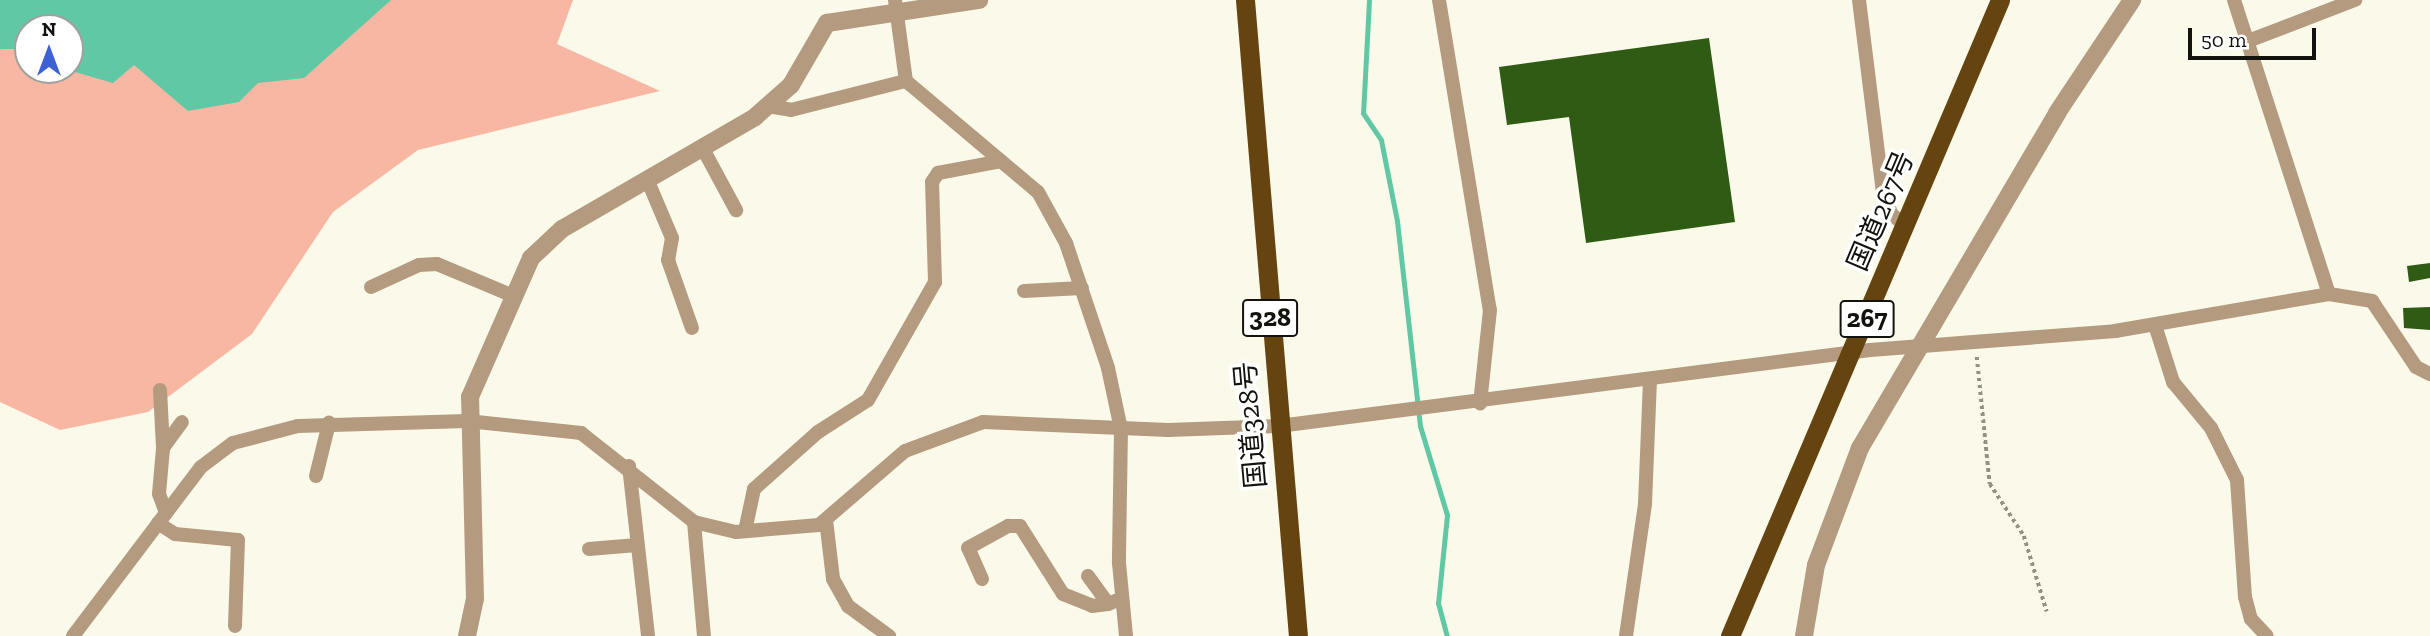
<!DOCTYPE html>
<meta charset="utf-8">
<style>
body{margin:0}
#map{position:relative;width:2430px;height:636px;overflow:hidden;background:#fbfaea;font-family:"Zilla Slab","Noto Sans JP",serif}
div>[style]{position:absolute}
[style*='--x']{left:calc(var(--x)*1px);top:calc(var(--y)*1px);width:calc(var(--w)*1px);rotate:calc(var(--a)*1deg)}
.green>*{inset:0;background:#f7b7a3}
.water>*{inset:0;background:#60c8a5}
.stream>*{height:5px;margin:-2.5px;padding:0 2.5px;transform-origin:2.5px;border-radius:2.5px;background:#60c8a5}
.building>*{inset:0;background:#2f5b15}
.path>*{height:3.5px;margin-top:-1.75px;transform-origin:0;background:repeating-linear-gradient(90deg,#929186 0 3.5px,transparent 0 7px)}
.minor>*{height:14px;margin:-7px;padding:0 7px;transform-origin:7px;border-radius:7px;background:#b49b7f}
.tertiary>*{height:18px;margin:-9px;padding:0 9px;transform-origin:9px;border-radius:9px;background:#b49b7f}
.trunk>*{height:19px;margin:-9.5px;padding:0 9.5px;transform-origin:9.5px;border-radius:9.5px;background:#66440f}
span{translate:-50% -50%;white-space:nowrap;text-align:center;line-height:1.15;-webkit-text-stroke:7px #fff;paint-order:stroke}
.shield-label span{padding:2px 5px;background:#fff;border:2px solid;border-radius:5px;-webkit-text-stroke-width:0}
.shield-label{font-size:26px;color:#13120d;font-weight:700}
.street-label{font-size:28px;color:#13120d}
.north{position:absolute;left:14px;top:14px;width:70px;height:70px;box-sizing:border-box;background:#fff;border:2px solid #a1a09e;border-radius:50%;rotate:0deg;font-size:19px;font-weight:700;line-height:28px;text-align:center;color:#13120d}
.north::after{content:'';display:block;margin:auto;width:24px;height:32px;background:#3e62d4;clip-path:polygon(50% 0,100% 100%,50% 72%,0 100%)}
.scale{position:absolute;left:2188px;top:28px;width:128px;height:32px;box-sizing:border-box;border:4px solid #13120d;border-top:0;padding-left:9px;font-size:21px;line-height:24px;white-space:nowrap;color:#13120d;-webkit-text-stroke:5px #fff;paint-order:stroke}
</style>
<div id="map">
<div class="green">
<div style="clip-path:polygon(327px 0,573px 0,557px 44px,660px 91px,418px 150px,333px 212px,252px 334px,148px 412px,60px 430px,0 402px,0 36px,28px 40px,28px 70px,70px 70px)"></div>
</div>
<div class="water">
<div style="clip-path:polygon(0 0,391px 0,304px 78px,258px 83px,239px 102px,188px 111px,134px 65px,113px 83px,68px 70px,70px 28px,28px 28px,28px 49px,0 49px)"></div>
</div>
<div class="stream">
<div style="--x:1369;--y:0;--w:113;--a:93"></div>
<div style="--x:1363;--y:113;--w:32;--a:56"></div>
<div style="--x:1381;--y:140;--w:83;--a:78.8"></div>
<div style="--x:1397;--y:221;--w:206;--a:83.6"></div>
<div style="--x:1420;--y:426;--w:93;--a:73.1"></div>
<div style="--x:1447;--y:515;--w:88;--a:95.8"></div>
<div style="--x:1438;--y:603;--w:34;--a:75"></div>
</div>
<div class="building">
<div style="clip-path:polygon(1709px 38px,1735px 222px,1586px 243px,1569px 117px,1507px 125px,1499px 67px)"></div>
<div style="clip-path:polygon(2430px 263px,2430px 278px,2409px 282px,2407px 266px)"></div>
<div style="clip-path:polygon(2430px 307px,2430px 330px,2404px 328px,2403px 308px)"></div>
</div>
<div class="path">
<div style="--x:1977;--y:357;--w:128;--a:84.2"></div>
<div style="--x:1990;--y:484;--w:62;--a:56.8"></div>
<div style="--x:2024;--y:536;--w:79;--a:73.2"></div>
</div>
<div class="minor">
<div style="--x:895;--y:0;--w:82;--a:82.3"></div>
<div style="--x:906;--y:81;--w:172;--a:40.1"></div>
<div style="--x:1038;--y:192;--w:58;--a:61.2"></div>
<div style="--x:1066;--y:243;--w:132;--a:71.4"></div>
<div style="--x:1108;--y:368;--w:62;--a:78"></div>
<div style="--x:1121;--y:429;--w:134;--a:90.9"></div>
<div style="--x:1119;--y:563;--w:73;--a:84.5"></div>
<div style="--x:1439;--y:0;--w:314;--a:80.7"></div>
<div style="--x:1490;--y:310;--w:94;--a:96.1"></div>
<div style="--x:1859;--y:0;--w:194;--a:82.9"></div>
<div style="--x:1883;--y:193;--w:24;--a:68"></div>
<div style="--x:1892;--y:215;--w:17;--a:36"></div>
<div style="--x:2234;--y:0;--w:309;--a:72.1"></div>
<div style="--x:2248;--y:41;--w:115;--a:-21"></div>
<div style="--x:767;--y:106;--w:24;--a:9"></div>
<div style="--x:791;--y:110;--w:119;--a:-14.2"></div>
<div style="--x:702;--y:147;--w:72;--a:61.6"></div>
<div style="--x:647;--y:179;--w:64;--a:67"></div>
<div style="--x:672;--y:238;--w:22;--a:100"></div>
<div style="--x:668;--y:260;--w:72;--a:70.6"></div>
<div style="--x:371;--y:287;--w:53;--a:-24.6"></div>
<div style="--x:419;--y:265;--w:18;--a:-3"></div>
<div style="--x:437;--y:264;--w:80;--a:22.7"></div>
<div style="--x:1024;--y:291;--w:58;--a:-3"></div>
<div style="--x:2155;--y:325;--w:60;--a:72.5"></div>
<div style="--x:2173;--y:382;--w:60;--a:50.4"></div>
<div style="--x:2211;--y:428;--w:58;--a:63.4"></div>
<div style="--x:2237;--y:480;--w:117;--a:86.1"></div>
<div style="--x:2245;--y:597;--w:23;--a:75"></div>
<div style="--x:2251;--y:619;--w:23;--a:47"></div>
<div style="--x:160;--y:390;--w:58;--a:87"></div>
<div style="--x:629;--y:466;--w:171;--a:83.6"></div>
<div style="--x:316;--y:476;--w:55;--a:-76.2"></div>
<div style="--x:166;--y:513;--w:20;--a:-110"></div>
<div style="--x:159;--y:494;--w:46;--a:-85"></div>
<div style="--x:163;--y:448;--w:32;--a:-54"></div>
<div style="--x:826;--y:520;--w:59;--a:83.2"></div>
<div style="--x:833;--y:579;--w:31;--a:61"></div>
<div style="--x:848;--y:606;--w:51;--a:36.2"></div>
<div style="--x:694;--y:522;--w:114;--a:85"></div>
<div style="--x:158;--y:523;--w:20;--a:33"></div>
<div style="--x:175;--y:534;--w:63;--a:5.4"></div>
<div style="--x:238;--y:540;--w:86;--a:92"></div>
<div style="--x:745;--y:531;--w:43;--a:-77.9"></div>
<div style="--x:754;--y:489;--w:86;--a:-41.7"></div>
<div style="--x:818;--y:432;--w:59;--a:-32.6"></div>
<div style="--x:868;--y:400;--w:136;--a:-60.4"></div>
<div style="--x:935;--y:282;--w:100;--a:-91.7"></div>
<div style="--x:932;--y:182;--w:11;--a:-56"></div>
<div style="--x:938;--y:173;--w:64;--a:-10.8"></div>
<div style="--x:589;--y:549;--w:48;--a:-4.8"></div>
<div style="--x:1088;--y:576;--w:34;--a:54"></div>
<div style="--x:1108;--y:604;--w:8;--a:-23"></div>
<div style="--x:982;--y:579;--w:34;--a:-114"></div>
<div style="--x:968;--y:548;--w:46;--a:-28.8"></div>
<div style="--x:1008;--y:526;--w:12;--a:0"></div>
<div style="--x:1020;--y:526;--w:80;--a:57.7"></div>
<div style="--x:1063;--y:594;--w:31;--a:22"></div>
<div style="--x:1092;--y:606;--w:16;--a:-7"></div>
<div style="--x:73;--y:636;--w:212;--a:-52.9"></div>
<div style="--x:201;--y:467;--w:40;--a:-37"></div>
<div style="--x:233;--y:443;--w:67;--a:-14.7"></div>
<div style="--x:298;--y:426;--w:169;--a:-1.7"></div>
<div style="--x:467;--y:421;--w:115;--a:6"></div>
<div style="--x:581;--y:433;--w:144;--a:38.2"></div>
<div style="--x:694;--y:522;--w:43;--a:13.4"></div>
<div style="--x:736;--y:532;--w:83;--a:-4.8"></div>
<div style="--x:819;--y:525;--w:113;--a:-40.7"></div>
<div style="--x:905;--y:451;--w:83;--a:-20.4"></div>
<div style="--x:983;--y:422;--w:185;--a:2.5"></div>
<div style="--x:1168;--y:430;--w:111;--a:-2.1"></div>
<div style="--x:1279;--y:426;--w:596;--a:-7.33"></div>
<div style="--x:1870;--y:350;--w:246;--a:-4.4"></div>
<div style="--x:2115;--y:331;--w:217;--a:-9.8"></div>
<div style="--x:2329;--y:294;--w:44;--a:9.2"></div>
<div style="--x:2372;--y:301;--w:79;--a:56.3"></div>
<div style="--x:2416;--y:367;--w:16;--a:27"></div>
<div style="--x:1626;--y:636;--w:133;--a:-81.8"></div>
<div style="--x:1645;--y:504;--w:123;--a:-87.7"></div>
</div>
<div class="tertiary">
<div style="--x:467;--y:636;--w:38;--a:-78"></div>
<div style="--x:475;--y:599;--w:202;--a:-91.4"></div>
<div style="--x:470;--y:397;--w:152;--a:-66.3"></div>
<div style="--x:531;--y:258;--w:42;--a:-43.1"></div>
<div style="--x:562;--y:229;--w:223;--a:-30.1"></div>
<div style="--x:755;--y:117;--w:48;--a:-41.6"></div>
<div style="--x:791;--y:85;--w:72;--a:-59.9"></div>
<div style="--x:827;--y:23;--w:154;--a:-8.6"></div>
<div style="--x:1804;--y:636;--w:72;--a:-80.4"></div>
<div style="--x:1816;--y:565;--w:125;--a:-69.4"></div>
<div style="--x:1860;--y:448;--w:389;--a:-59.5"></div>
<div style="--x:2057;--y:113;--w:136;--a:-56.4"></div>
</div>
<div class="trunk">
<div style="--x:1245;--y:0;--w:638;--a:85.24"></div>
<div style="--x:1730;--y:636;--w:691;--a:-67"></div>
</div>
<div class="shield-label">
<span style="left:1270px;top:318px">328</span>
<span style="left:1867px;top:319px">267</span>
</div>
<div class="street-label">
<span style="left:1881px;top:211px;rotate:-67deg">国道267号</span>
<span style="left:1251px;top:425px;rotate:-95deg">国道328号</span>
</div>
<div class="north">N</div>
<div class="scale">50 m</div>
</div>
